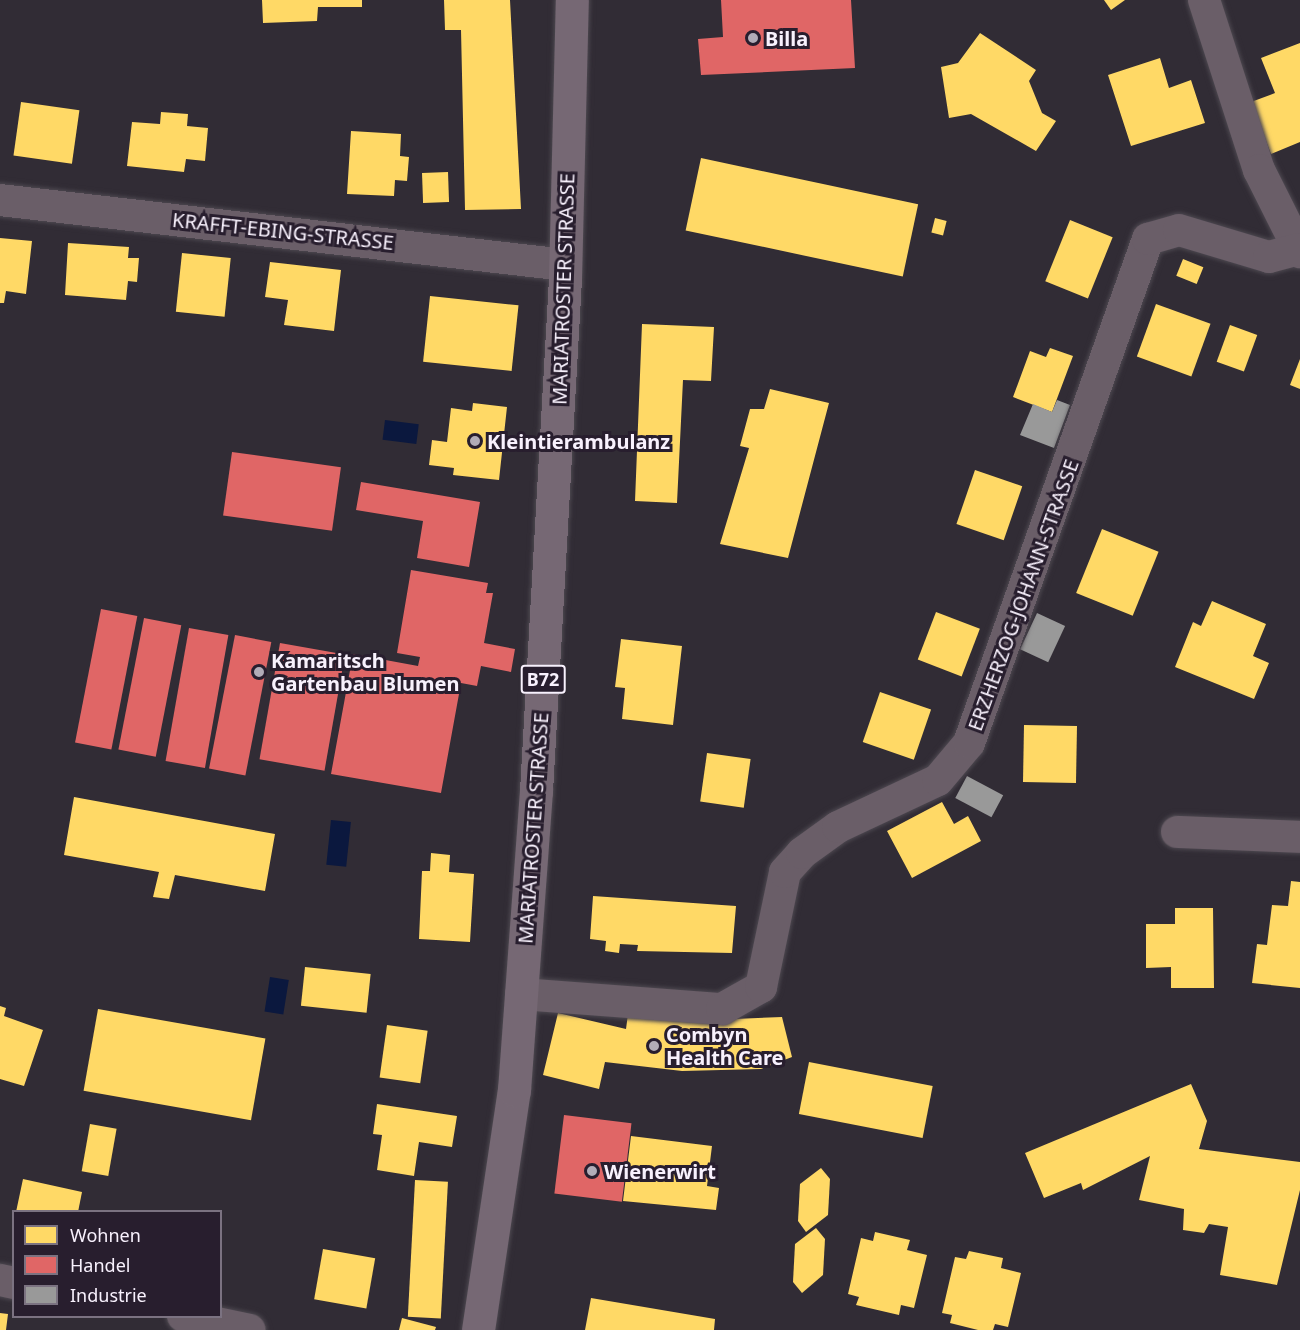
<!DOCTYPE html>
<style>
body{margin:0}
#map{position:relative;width:1300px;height:1330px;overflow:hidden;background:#312c35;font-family:"Noto Sans",sans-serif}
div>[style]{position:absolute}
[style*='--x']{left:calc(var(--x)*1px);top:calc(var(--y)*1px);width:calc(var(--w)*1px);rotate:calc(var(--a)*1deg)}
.water>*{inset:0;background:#0b183e;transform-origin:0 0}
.homes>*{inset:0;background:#ffd966;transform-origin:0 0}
.shops>*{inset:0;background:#e06666;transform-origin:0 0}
.industry>*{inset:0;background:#999;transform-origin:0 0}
.roads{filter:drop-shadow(0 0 2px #4d4850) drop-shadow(0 0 2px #4d4850)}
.minor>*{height:32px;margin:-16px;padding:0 16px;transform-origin:16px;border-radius:16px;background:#6a5e68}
.primary>*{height:33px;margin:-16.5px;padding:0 16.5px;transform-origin:16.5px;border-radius:16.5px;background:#766874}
.dots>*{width:16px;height:16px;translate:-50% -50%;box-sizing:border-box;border:3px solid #281e2e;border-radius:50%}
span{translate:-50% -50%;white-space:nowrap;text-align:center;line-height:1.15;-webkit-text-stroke:6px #281e2e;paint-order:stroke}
.shield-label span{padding:2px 4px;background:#281e2e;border:2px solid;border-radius:4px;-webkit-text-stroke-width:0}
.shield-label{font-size:18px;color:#f8f1fd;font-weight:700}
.poi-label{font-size:20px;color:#f8f1fd;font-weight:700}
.left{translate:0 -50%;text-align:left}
.street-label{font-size:20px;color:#f8f1fd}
.legend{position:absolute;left:12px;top:1210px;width:210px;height:108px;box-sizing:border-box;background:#281e2e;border:2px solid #7b7281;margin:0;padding:8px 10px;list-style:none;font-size:18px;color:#f8f1fd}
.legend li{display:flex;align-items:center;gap:12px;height:30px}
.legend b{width:30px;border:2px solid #7b7281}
</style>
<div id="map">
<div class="water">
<div style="left:385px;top:420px;width:34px;height:20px;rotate:7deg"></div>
<div style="left:331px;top:820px;width:20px;height:45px;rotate:6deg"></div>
<div style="left:270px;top:977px;width:19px;height:35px;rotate:9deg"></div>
</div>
<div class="homes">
<div style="clip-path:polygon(262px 0,362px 0,362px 7px,318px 7px,317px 21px,263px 23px)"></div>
<div style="clip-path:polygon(444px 0,510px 0,521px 209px,465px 210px,461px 30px,445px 30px)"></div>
<div style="clip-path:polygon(1104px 0,1125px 0,1111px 10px)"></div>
<div style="clip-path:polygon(980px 33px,1036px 70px,1029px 81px,1042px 113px,1056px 121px,1036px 151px,971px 114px,949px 118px,941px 67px,958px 63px)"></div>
<div style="clip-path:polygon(1300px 43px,1300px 142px,1271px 154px,1251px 102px,1275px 93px,1261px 58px)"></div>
<div style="clip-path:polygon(1160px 58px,1169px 88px,1191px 80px,1205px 123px,1131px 146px,1108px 75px)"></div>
<div style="left:21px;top:102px;width:59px;height:54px;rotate:8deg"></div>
<div style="clip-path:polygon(161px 112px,188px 114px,187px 126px,208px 128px,205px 161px,186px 159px,184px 172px,127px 166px,132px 122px,160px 124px)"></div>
<div style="clip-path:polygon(351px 131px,401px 134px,400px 156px,409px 157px,407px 181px,395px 180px,394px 196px,347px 194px)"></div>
<div style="left:701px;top:158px;width:222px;height:74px;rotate:12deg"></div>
<div style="left:448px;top:172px;width:30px;height:26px;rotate:88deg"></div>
<div style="left:935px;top:218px;width:12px;height:15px;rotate:14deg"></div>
<div style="left:1070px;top:220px;width:46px;height:66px;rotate:22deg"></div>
<div style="clip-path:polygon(0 238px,32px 241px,26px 294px,6px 291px,4px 303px,0 303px)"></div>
<div style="clip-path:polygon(68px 243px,129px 247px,128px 258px,139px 258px,137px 282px,128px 281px,126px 300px,65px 295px)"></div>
<div style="left:182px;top:253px;width:49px;height:59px;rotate:6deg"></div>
<div style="left:1183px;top:259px;width:22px;height:18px;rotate:22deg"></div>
<div style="clip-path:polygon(270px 262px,341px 270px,334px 331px,284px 325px,288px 300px,265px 297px)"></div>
<div style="left:430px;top:296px;width:89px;height:66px;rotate:6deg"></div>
<div style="left:1156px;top:304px;width:58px;height:56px;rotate:20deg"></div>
<div style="clip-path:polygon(642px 324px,714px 327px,711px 381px,683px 380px,677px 503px,635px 501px)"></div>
<div style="left:1230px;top:325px;width:29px;height:39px;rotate:20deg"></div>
<div style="clip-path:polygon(1050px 348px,1073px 356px,1052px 412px,1013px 397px,1030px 351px,1046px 357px)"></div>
<div style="clip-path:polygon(1300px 359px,1300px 389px,1290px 385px)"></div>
<div style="clip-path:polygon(770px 389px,829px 403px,788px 558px,720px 544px,749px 448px,740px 446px,750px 409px,764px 409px)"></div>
<div style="clip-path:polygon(473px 403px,507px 407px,499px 480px,453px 475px,454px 468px,429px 465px,432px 440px,447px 442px,451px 408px,472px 411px)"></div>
<div style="left:975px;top:470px;width:50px;height:57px;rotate:19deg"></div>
<div style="left:1102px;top:529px;width:61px;height:69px;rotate:22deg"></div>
<div style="clip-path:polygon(1212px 601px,1266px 624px,1253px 656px,1269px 663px,1254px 699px,1175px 667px,1193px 622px,1201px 626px)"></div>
<div style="left:936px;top:612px;width:47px;height:51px;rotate:21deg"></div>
<div style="clip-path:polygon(621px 639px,682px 646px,673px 725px,622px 719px,625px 688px,615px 687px)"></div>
<div style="left:880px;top:692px;width:54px;height:53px;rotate:19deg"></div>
<div style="left:1024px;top:725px;width:53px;height:57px;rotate:1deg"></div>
<div style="left:707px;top:753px;width:44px;height:49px;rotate:8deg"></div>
<div style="clip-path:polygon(74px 797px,275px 834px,265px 891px,175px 875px,169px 899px,153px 897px,159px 872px,64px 855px)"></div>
<div style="clip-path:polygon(942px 802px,954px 824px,968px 816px,981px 841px,912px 878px,887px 831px)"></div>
<div style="clip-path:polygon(431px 853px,450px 855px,449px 872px,474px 874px,470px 942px,419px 939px,422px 871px,430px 871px)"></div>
<div style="clip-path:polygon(1291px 881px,1300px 882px,1300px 988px,1252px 983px,1257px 944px,1267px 945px,1272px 905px,1288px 906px)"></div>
<div style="clip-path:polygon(593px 896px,736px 906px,732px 953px,637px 951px,638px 945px,620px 944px,619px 953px,605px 951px,606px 941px,590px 939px)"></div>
<div style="clip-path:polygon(1175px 908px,1213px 908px,1214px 988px,1171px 988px,1171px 967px,1146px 968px,1146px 924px,1175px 924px)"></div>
<div style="left:305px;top:967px;width:66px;height:39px;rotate:6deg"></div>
<div style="clip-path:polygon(0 1006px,6px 1008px,4px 1016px,43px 1030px,24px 1086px,0 1079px)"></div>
<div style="left:98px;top:1009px;width:170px;height:83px;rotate:10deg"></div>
<div style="clip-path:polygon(558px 1013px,626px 1029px,628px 1014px,685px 1021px,782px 1017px,792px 1057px,761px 1069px,682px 1071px,605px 1062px,599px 1089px,543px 1075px)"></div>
<div style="left:387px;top:1025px;width:41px;height:53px;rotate:8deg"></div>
<div style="left:809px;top:1062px;width:126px;height:53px;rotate:11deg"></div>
<div style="clip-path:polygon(1191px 1084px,1207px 1121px,1199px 1149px,1300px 1162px,1300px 1190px,1277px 1285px,1220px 1275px,1228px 1227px,1209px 1224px,1204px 1233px,1183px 1230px,1184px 1209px,1139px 1200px,1150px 1156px,1083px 1190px,1081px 1183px,1044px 1198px,1025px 1153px)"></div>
<div style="clip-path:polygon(377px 1104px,457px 1116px,452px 1147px,419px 1142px,414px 1176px,377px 1170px,382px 1135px,373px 1134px)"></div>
<div style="left:90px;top:1124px;width:27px;height:48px;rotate:10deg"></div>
<div style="clip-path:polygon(631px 1136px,712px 1146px,707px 1186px,719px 1188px,716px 1210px,623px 1201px)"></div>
<div style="clip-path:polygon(821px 1168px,830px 1179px,828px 1215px,806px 1232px,798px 1221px,800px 1184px)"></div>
<div style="clip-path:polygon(23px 1179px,82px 1192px,78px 1212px,16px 1212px)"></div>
<div style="left:415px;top:1180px;width:33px;height:137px;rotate:3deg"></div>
<div style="clip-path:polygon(816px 1228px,825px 1239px,823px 1275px,802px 1293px,793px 1282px,795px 1244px)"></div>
<div style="clip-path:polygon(875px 1232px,910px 1240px,907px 1250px,927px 1255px,914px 1308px,901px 1305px,899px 1315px,856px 1305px,859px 1297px,848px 1294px,861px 1238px,873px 1241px)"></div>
<div style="left:323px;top:1249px;width:53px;height:51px;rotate:10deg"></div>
<div style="clip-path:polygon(969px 1251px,1003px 1258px,1001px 1268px,1021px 1273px,1008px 1327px,995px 1324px,993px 1330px,978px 1330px,950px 1323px,952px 1315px,942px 1313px,955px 1257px,966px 1259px)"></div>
<div style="clip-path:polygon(591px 1298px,715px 1319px,714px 1330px,585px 1330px)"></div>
<div style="clip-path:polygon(0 1313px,8px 1314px,6px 1330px,0 1330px)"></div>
<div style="clip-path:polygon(402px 1318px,436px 1327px,435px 1330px,399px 1330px)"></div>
</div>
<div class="shops">
<div style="clip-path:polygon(721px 0,851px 0,855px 68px,701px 75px,698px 39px,723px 37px)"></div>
<div style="left:232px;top:452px;width:110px;height:64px;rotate:8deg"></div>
<div style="clip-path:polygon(361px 482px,480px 502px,469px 567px,417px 558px,423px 521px,356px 510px)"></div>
<div style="clip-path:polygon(411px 570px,488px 583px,486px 593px,493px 593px,484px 643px,515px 649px,511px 672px,481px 666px,477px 686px,461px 683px,441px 793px,331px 774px,353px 654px,418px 666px,420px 657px,397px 653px)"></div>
<div style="left:101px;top:609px;width:37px;height:136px;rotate:11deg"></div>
<div style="left:144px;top:618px;width:38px;height:134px;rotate:11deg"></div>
<div style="left:189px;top:628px;width:40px;height:135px;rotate:10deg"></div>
<div style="left:235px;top:635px;width:37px;height:136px;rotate:11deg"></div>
<div style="left:280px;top:643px;width:66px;height:118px;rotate:10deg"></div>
<div style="left:564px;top:1115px;width:68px;height:79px;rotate:7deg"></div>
</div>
<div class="industry">
<div style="clip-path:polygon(1057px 400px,1070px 405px,1054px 448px,1020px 435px,1033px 404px,1052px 412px)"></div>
<div style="left:1037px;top:613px;width:31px;height:40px;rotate:25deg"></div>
<div style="left:967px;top:776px;width:41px;height:25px;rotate:28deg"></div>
</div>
<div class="roads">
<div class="minor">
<div style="--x:1204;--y:0;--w:179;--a:72.1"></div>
<div style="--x:1259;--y:170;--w:92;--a:63.4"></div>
<div style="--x:0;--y:200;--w:569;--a:6.56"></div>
<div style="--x:1177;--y:832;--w:123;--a:2.3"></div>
<div style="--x:521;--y:994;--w:202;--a:4.3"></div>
<div style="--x:722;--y:1009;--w:45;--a:-29.4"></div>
<div style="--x:761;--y:987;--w:117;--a:-78.2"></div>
<div style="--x:785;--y:872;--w:25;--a:-48"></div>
<div style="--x:802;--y:853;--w:44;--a:-35.8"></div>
<div style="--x:838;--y:827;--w:110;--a:-25.2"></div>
<div style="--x:938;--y:780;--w:48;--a:-50"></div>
<div style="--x:969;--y:743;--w:535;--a:-70.45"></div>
<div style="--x:1148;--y:239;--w:32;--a:-16"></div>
<div style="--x:1179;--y:230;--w:94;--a:16.7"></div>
<div style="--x:1269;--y:257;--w:30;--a:-15"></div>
<div style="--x:0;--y:1280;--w:14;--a:12"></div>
<div style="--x:183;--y:1316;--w:68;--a:11.8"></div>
</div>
<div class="primary">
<div style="--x:478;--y:1330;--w:243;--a:-81.5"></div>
<div style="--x:514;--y:1090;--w:300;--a:-85.8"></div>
<div style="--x:536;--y:791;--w:513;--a:-86.76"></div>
<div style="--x:565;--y:279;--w:279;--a:-88.6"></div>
</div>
</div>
<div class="dots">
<div style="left:753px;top:38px;background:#b2acb7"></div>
<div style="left:475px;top:441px;background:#b2acb7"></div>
<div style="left:259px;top:672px;background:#b2acb7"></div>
<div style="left:654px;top:1046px;background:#b2acb7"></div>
<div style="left:592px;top:1171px;background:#b2acb7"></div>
</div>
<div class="shield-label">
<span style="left:543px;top:679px">B72</span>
</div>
<div class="poi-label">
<span class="left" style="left:765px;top:38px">Billa</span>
<span class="left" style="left:487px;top:441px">Kleintierambulanz</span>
<span class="left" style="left:271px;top:672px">Kamaritsch<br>Gartenbau Blumen</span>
<span class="left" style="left:666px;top:1046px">Combyn<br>Health Care</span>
<span class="left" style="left:604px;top:1171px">Wienerwirt</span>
</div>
<div class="street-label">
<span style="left:283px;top:231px;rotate:6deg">KRAFFT-EBING-STRASSE</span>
<span style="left:563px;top:289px;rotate:-88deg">MARIATROSTER STRASSE</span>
<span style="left:1023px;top:595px;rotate:-70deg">ERZHERZOG-JOHANN-STRASSE</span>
<span style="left:533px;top:828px;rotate:-86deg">MARIATROSTER STRASSE</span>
</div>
<ul class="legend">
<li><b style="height:16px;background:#ffd966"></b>Wohnen</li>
<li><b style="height:16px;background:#e06666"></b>Handel</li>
<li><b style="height:16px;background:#999"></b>Industrie</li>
</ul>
</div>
